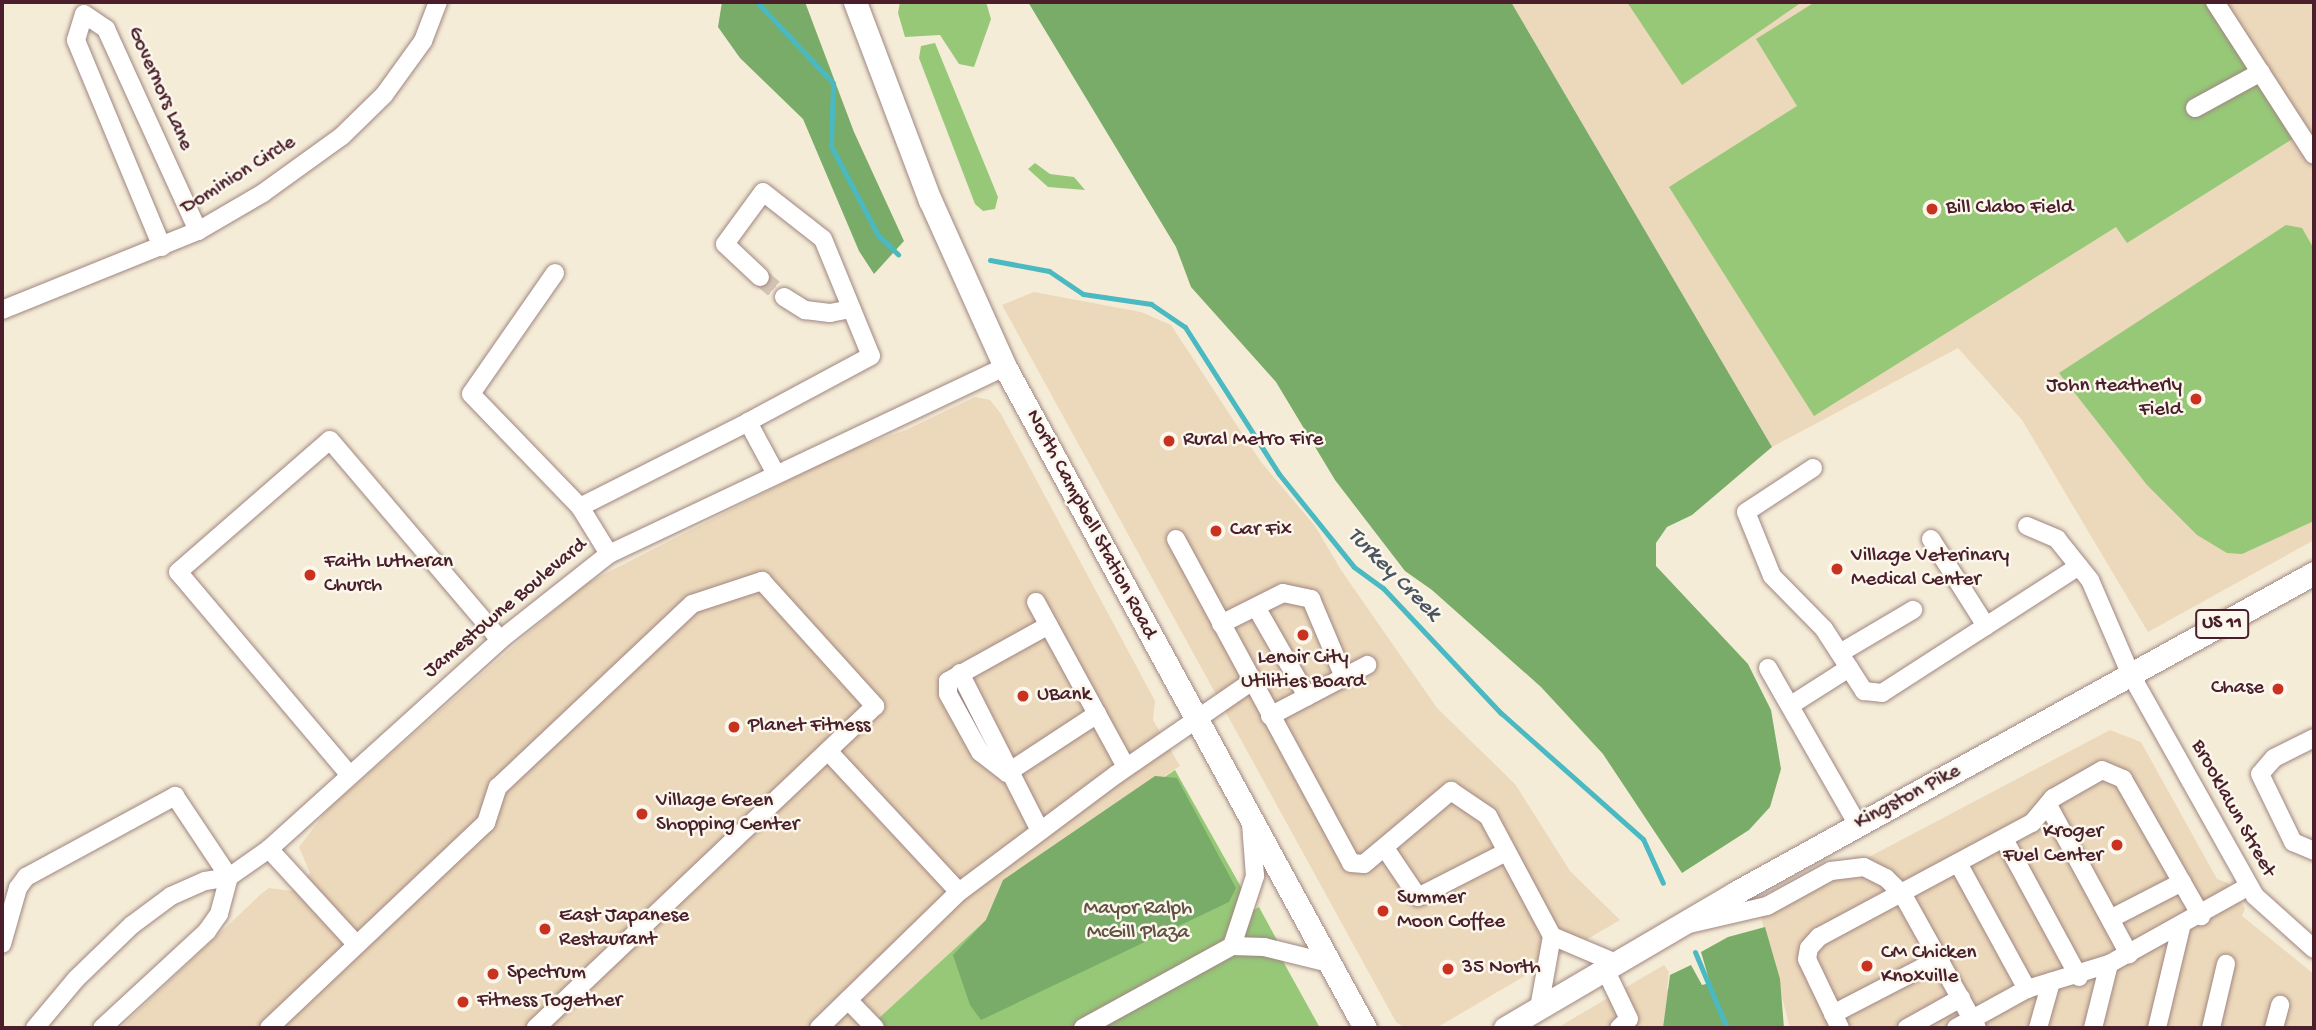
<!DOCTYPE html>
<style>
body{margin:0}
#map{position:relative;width:2316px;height:1030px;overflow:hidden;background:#f5ecd7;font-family:"Gochi Hand",sans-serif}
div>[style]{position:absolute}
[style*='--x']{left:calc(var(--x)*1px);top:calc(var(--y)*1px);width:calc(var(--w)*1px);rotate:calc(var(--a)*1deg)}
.built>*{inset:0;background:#ecd8ba}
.green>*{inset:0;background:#96c878}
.forest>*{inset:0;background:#78ac68}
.stream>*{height:5px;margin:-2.5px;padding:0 2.5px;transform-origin:2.5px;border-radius:2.5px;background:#4ab9c1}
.minor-tunnel>*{height:18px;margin-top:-9px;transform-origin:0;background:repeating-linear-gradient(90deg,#d3c3b5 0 18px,transparent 0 27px)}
.roads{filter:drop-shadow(0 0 2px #a08681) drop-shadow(0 0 2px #a08681)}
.minor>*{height:18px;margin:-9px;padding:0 9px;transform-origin:9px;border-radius:9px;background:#fff}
.major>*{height:23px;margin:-11.5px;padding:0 11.5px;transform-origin:11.5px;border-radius:11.5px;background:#fff}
.dots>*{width:19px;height:19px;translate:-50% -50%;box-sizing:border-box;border:4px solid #fbf7ec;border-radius:50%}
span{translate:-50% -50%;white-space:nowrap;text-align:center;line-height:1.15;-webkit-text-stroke:5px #fbf7ec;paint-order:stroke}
.shield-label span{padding:2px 5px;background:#fbf7ec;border:2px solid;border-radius:5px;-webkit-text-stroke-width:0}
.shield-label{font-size:19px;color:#4a1f2b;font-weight:700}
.street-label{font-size:21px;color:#4a1f2b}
.poi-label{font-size:21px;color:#4a1f2b}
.left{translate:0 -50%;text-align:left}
.right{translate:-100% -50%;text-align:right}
.park-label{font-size:21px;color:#615242}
.water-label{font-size:23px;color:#4a5560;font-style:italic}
.frame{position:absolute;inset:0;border:4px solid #4a1f2b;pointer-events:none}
</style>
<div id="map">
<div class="built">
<div style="clip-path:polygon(1511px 2px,2314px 2px,2314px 540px,2148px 632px,2022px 420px,1958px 348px,1772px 447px)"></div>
<div style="clip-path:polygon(1034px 292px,1141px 312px,1171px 325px,1261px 462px,1315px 526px,1341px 570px,1437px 708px,1515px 784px,1570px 871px,1620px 920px,1436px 1028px,1405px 1028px,1396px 1022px,1002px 305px)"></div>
<div style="clip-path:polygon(975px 397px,990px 400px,1001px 414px,1155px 701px,1153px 720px,1180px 766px,1109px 812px,997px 894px,986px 920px,868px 1028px,120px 1028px,261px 894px,269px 888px,291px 891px,310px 873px,299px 847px,328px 809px,583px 585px,848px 450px,906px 430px)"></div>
<div style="clip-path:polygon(2110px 730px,2141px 742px,2217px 879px,2228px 883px,2245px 908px,2242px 916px,2314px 974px,2314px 1028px,1790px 1028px,1761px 917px,1834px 879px,1861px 878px,1867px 858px)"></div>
<div style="clip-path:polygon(1664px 965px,1669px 972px,1667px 988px,1681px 1014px,1674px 1028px,1557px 1028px)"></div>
</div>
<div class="green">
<div style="clip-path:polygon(900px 2px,986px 2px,991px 19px,974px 67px,959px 64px,940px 35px,905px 37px,898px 13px)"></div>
<div style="clip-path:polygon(1627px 2px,1802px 2px,1682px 85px)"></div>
<div style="clip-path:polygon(1815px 2px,2207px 2px,2294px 138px,2127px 243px,2116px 227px,1814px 416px,1669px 187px,1797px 106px,1756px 39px)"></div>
<div style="clip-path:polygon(935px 43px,998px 197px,995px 209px,983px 211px,975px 204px,919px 58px,921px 46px)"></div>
<div style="clip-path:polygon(1035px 163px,1050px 174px,1074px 177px,1085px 190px,1048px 187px,1028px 169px)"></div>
<div style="clip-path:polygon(2286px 225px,2302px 228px,2314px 249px,2314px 521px,2242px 554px,2227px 553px,2197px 535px,2147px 485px,2059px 373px)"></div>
<div style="clip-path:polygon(1175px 770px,1254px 910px,1259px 907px,1278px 942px,1274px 945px,1320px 1028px,868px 1028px,986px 920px,997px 894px,1007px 883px)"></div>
</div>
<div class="forest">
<div style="clip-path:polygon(722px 2px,805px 2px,854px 132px,904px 241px,874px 274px,859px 251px,803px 119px,740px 58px,718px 27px)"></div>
<div style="clip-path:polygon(1028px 2px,1511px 2px,1772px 447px,1692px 515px,1667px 527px,1656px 543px,1656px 566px,1748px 664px,1771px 710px,1781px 769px,1770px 807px,1749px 830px,1682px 873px,1603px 754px,1541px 687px,1432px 590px,1405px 571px,1335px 480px,1276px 382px,1191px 287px,1176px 247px)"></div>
<div style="clip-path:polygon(1155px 776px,1177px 778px,1236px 888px,1229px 902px,981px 1020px,970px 1005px,953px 955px,986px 920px,1003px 880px)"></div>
<div style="clip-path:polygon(1765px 927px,1780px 979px,1784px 1028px,1663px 1028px,1670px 975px,1691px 965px,1702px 985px,1710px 983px,1701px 952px,1728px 937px)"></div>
</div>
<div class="stream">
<div style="--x:757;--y:2;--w:111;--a:46.8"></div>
<div style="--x:833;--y:83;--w:63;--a:91.8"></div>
<div style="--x:831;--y:146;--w:101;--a:62.2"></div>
<div style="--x:878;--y:235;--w:28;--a:44"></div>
<div style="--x:990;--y:260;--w:60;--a:10.6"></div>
<div style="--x:1049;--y:271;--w:41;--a:34.1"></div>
<div style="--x:1083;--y:294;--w:69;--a:8.4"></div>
<div style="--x:1151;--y:304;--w:41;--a:34.1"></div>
<div style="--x:1185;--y:327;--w:174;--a:57.4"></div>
<div style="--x:1279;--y:474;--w:119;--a:51.1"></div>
<div style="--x:1354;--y:567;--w:36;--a:36"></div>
<div style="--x:1383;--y:588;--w:172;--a:46.7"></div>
<div style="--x:1501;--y:713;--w:190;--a:41.6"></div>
<div style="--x:1643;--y:839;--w:48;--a:65.6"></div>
<div style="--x:1695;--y:952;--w:82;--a:67.2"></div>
</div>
<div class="minor-tunnel">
<div style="--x:760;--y:277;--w:31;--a:40"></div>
</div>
<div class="roads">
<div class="minor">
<div style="--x:2215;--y:2;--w:182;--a:57.1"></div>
<div style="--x:2195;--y:108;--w:75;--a:-28.6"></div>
<div style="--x:162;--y:247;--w:224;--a:-112.6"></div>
<div style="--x:76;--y:40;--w:27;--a:-73"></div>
<div style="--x:84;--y:14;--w:27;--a:34"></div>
<div style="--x:106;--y:29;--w:222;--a:65.5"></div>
<div style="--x:555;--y:273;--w:147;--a:124.8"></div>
<div style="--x:471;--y:394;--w:157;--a:46"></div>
<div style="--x:580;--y:507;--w:55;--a:58.3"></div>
<div style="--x:760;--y:277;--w:48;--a:-136.7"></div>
<div style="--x:725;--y:244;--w:64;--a:-53.8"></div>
<div style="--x:763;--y:192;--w:76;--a:38.1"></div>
<div style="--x:823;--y:239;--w:126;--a:67.7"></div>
<div style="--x:871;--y:356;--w:140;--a:151.8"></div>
<div style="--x:748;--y:422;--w:59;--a:61.7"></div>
<div style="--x:784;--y:297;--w:25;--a:32"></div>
<div style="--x:805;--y:310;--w:25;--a:7"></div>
<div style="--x:830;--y:313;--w:21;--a:-11"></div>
<div style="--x:2;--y:310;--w:211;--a:-22"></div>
<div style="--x:198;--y:231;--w:75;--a:-30.3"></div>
<div style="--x:263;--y:193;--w:97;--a:-35.8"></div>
<div style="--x:342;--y:136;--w:59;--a:-44.3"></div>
<div style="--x:384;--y:95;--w:67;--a:-54.2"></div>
<div style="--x:423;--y:41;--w:42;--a:-69"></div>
<div style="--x:1813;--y:468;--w:80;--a:146.7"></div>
<div style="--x:1746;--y:512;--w:69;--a:67.9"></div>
<div style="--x:1772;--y:576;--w:74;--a:45.5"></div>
<div style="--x:1824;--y:629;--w:74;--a:57.2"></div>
<div style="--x:1864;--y:691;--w:18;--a:6"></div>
<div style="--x:1882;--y:693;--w:234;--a:-32.8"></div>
<div style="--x:580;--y:507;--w:188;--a:-26.8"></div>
<div style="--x:2027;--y:526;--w:33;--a:23"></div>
<div style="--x:2057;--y:539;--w:53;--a:51.2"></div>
<div style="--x:2090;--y:580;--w:103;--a:66.7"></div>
<div style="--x:2131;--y:675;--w:253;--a:60.7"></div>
<div style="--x:2255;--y:896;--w:79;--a:41.9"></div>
<div style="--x:1176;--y:539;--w:368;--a:61.6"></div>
<div style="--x:1351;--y:863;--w:13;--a:4"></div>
<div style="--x:1364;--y:864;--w:114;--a:-40"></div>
<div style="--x:1451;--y:791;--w:45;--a:34"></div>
<div style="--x:1488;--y:816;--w:136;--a:61.9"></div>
<div style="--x:1552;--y:936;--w:73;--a:100.2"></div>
<div style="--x:1931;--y:539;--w:103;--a:57.7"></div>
<div style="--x:1036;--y:602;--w:188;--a:61.4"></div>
<div style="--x:1256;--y:607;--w:103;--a:60.2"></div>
<div style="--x:1221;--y:624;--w:69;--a:-26.6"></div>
<div style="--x:1283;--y:593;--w:29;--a:12"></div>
<div style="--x:1311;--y:599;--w:85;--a:67.1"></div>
<div style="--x:1840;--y:653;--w:85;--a:-30.5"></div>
<div style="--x:1768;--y:668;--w:181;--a:60.2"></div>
<div style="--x:960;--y:673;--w:177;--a:63.1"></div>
<div style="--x:1791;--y:705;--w:69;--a:-32.5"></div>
<div style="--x:1270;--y:716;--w:110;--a:-27.7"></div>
<div style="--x:2314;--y:738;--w:45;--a:153.4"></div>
<div style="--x:2274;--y:758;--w:21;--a:131"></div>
<div style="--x:2260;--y:774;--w:76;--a:64.1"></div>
<div style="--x:2293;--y:842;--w:23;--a:23"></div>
<div style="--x:828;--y:751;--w:192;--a:47.1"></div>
<div style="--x:959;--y:892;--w:197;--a:-36.8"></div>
<div style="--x:1117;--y:774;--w:163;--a:-34.5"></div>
<div style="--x:348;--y:773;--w:263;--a:-130.2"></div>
<div style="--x:178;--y:572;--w:201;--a:-41"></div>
<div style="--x:330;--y:440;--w:262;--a:49.6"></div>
<div style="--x:1007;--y:773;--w:34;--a:-142"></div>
<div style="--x:980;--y:752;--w:66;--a:-118.9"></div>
<div style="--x:948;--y:694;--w:13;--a:-90"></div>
<div style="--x:948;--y:681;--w:115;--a:-29"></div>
<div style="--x:1007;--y:773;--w:108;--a:-33.2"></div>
<div style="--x:2048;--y:805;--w:170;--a:61.5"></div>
<div style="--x:2004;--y:839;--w:157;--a:61.5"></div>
<div style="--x:1385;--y:848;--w:59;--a:56"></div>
<div style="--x:1418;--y:897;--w:99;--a:-27.1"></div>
<div style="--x:269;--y:849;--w:127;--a:47.5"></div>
<div style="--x:1958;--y:863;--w:144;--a:61.3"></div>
<div style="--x:2110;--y:919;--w:81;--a:-27.2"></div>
<div style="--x:1689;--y:924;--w:80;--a:-13"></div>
<div style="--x:1767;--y:906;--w:73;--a:-28.7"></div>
<div style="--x:1831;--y:871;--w:33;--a:-7"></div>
<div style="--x:1864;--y:867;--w:25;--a:27"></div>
<div style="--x:1886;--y:878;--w:24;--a:45"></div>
<div style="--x:1903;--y:895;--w:152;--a:60.9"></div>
<div style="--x:1552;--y:936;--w:69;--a:22.9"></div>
<div style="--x:2;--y:944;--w:58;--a:-74.1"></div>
<div style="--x:18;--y:888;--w:14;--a:-54"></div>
<div style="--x:26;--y:877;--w:170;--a:-28.5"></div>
<div style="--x:175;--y:796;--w:97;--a:56.3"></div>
<div style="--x:1232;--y:946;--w:74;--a:-71.8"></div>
<div style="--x:1255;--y:876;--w:52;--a:-94.4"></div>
<div style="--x:1605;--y:969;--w:55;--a:64.4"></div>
<div style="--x:1629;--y:1019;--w:13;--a:138"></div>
<div style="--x:848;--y:1000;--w:39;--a:46"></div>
<div style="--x:1833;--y:1014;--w:122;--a:-27.4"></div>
<div style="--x:35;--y:1028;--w:64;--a:-50.1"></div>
<div style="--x:76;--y:979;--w:78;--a:-44"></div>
<div style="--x:132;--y:925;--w:49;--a:-36.6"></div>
<div style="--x:171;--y:896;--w:37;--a:-24"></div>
<div style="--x:205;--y:881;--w:24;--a:-9"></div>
<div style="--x:229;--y:877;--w:49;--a:-35"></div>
<div style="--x:269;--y:849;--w:312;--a:-42.1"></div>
<div style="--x:500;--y:640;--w:139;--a:-38.3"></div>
<div style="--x:609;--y:554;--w:438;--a:-25.3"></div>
<div style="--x:102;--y:1028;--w:143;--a:-42.7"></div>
<div style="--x:207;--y:931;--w:21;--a:-55"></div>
<div style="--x:219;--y:914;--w:38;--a:-75"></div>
<div style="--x:269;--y:1028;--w:299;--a:-43.4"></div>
<div style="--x:486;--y:823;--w:38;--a:-72"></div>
<div style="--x:498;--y:787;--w:267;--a:-43.3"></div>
<div style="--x:692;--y:604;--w:74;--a:-18.2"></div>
<div style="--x:762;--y:581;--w:169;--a:47.9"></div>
<div style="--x:875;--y:706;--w:468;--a:136.5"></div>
<div style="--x:819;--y:1028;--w:195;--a:-44.2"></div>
<div style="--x:1083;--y:1028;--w:170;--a:-28.8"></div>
<div style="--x:1232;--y:946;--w:32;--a:2"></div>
<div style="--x:1264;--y:947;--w:67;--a:13.8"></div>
<div style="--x:1840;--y:1028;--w:76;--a:-115.6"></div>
<div style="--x:1807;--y:959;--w:11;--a:-80"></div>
<div style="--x:1809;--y:948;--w:15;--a:-48"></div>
<div style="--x:1819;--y:937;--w:242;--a:-28.2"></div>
<div style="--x:2032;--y:823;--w:33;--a:-50"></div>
<div style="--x:2053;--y:798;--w:56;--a:-29.7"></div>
<div style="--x:2102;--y:770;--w:23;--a:23"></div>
<div style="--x:2123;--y:779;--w:158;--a:60.3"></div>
<div style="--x:1907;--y:1028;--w:62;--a:-29.1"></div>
<div style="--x:1956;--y:1028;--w:81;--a:-28.8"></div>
<div style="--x:2027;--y:989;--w:86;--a:-17"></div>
<div style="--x:2109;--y:964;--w:160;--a:-29.1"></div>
<div style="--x:2038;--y:1028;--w:48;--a:-74.2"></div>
<div style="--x:2093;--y:1028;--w:66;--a:-76"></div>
<div style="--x:2157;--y:1028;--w:104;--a:-76.6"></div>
<div style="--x:2211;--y:1028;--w:66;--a:-76.8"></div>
<div style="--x:2274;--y:1028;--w:24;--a:-75"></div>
</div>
<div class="major">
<div style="--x:855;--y:2;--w:212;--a:69.3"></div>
<div style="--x:930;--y:200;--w:183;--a:65.8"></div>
<div style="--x:1005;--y:367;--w:753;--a:61.43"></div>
<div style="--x:1505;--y:1028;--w:267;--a:-30.4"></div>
<div style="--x:1735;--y:893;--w:662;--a:-28.93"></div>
</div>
</div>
<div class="dots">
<div style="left:1932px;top:209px;background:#c8321e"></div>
<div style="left:2196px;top:399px;background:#c8321e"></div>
<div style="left:1169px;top:441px;background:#c8321e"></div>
<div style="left:1216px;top:531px;background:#c8321e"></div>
<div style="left:1837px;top:569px;background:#c8321e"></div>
<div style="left:310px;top:575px;background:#c8321e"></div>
<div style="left:1303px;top:635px;background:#c8321e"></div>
<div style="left:2278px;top:689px;background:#c8321e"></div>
<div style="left:1023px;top:696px;background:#c8321e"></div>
<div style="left:734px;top:727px;background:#c8321e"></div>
<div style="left:642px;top:814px;background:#c8321e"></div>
<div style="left:2117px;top:845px;background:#c8321e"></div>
<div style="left:1383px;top:911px;background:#c8321e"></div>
<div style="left:545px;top:929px;background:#c8321e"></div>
<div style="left:1867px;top:966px;background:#c8321e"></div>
<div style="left:1448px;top:969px;background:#c8321e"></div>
<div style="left:493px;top:974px;background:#c8321e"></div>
<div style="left:463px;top:1002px;background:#c8321e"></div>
</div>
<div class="shield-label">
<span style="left:2222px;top:624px">US 11</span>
</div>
<div class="street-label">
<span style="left:159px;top:89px;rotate:66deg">Governors Lane</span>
<span style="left:239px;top:176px;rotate:-32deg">Dominion Circle</span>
<span style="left:1090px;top:525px;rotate:62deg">North Campbell Station Road</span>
<span style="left:506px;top:609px;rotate:-40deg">Jamestowne Boulevard</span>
<span style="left:1908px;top:798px;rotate:-28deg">Kingston Pike</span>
<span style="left:2232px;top:809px;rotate:61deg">Brooklawn Street</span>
</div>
<div class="poi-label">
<span class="left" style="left:1946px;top:209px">Bill Clabo Field</span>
<span class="right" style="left:2182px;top:399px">John Heatherly<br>Field</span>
<span class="left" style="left:1183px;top:441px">Rural Metro Fire</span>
<span class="left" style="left:1230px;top:531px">Car Fix</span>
<span class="left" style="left:1851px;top:569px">Village Veterinary<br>Medical Center</span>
<span class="left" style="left:324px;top:575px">Faith Lutheran<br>Church</span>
<span style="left:1303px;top:671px">Lenoir City<br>Utilities Board</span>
<span class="right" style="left:2264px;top:689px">Chase</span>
<span class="left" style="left:1037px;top:696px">UBank</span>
<span class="left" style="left:748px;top:727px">Planet Fitness</span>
<span class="left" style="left:656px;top:814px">Village Green<br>Shopping Center</span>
<span class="right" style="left:2103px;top:845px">Kroger<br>Fuel Center</span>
<span class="left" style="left:1397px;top:911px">Summer<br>Moon Coffee</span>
<span class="left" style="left:559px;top:929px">East Japanese<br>Restaurant</span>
<span class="left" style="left:1881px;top:966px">CM Chicken<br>Knoxville</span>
<span class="left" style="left:1462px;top:969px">35 North</span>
<span class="left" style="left:507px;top:974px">Spectrum</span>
<span class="left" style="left:477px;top:1002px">Fitness Together</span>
</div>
<div class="park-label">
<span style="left:1138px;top:922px">Mayor Ralph<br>McGill Plaza</span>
</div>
<div class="water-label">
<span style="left:1393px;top:575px;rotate:45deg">Turkey Creek</span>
</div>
<div class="frame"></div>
</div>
